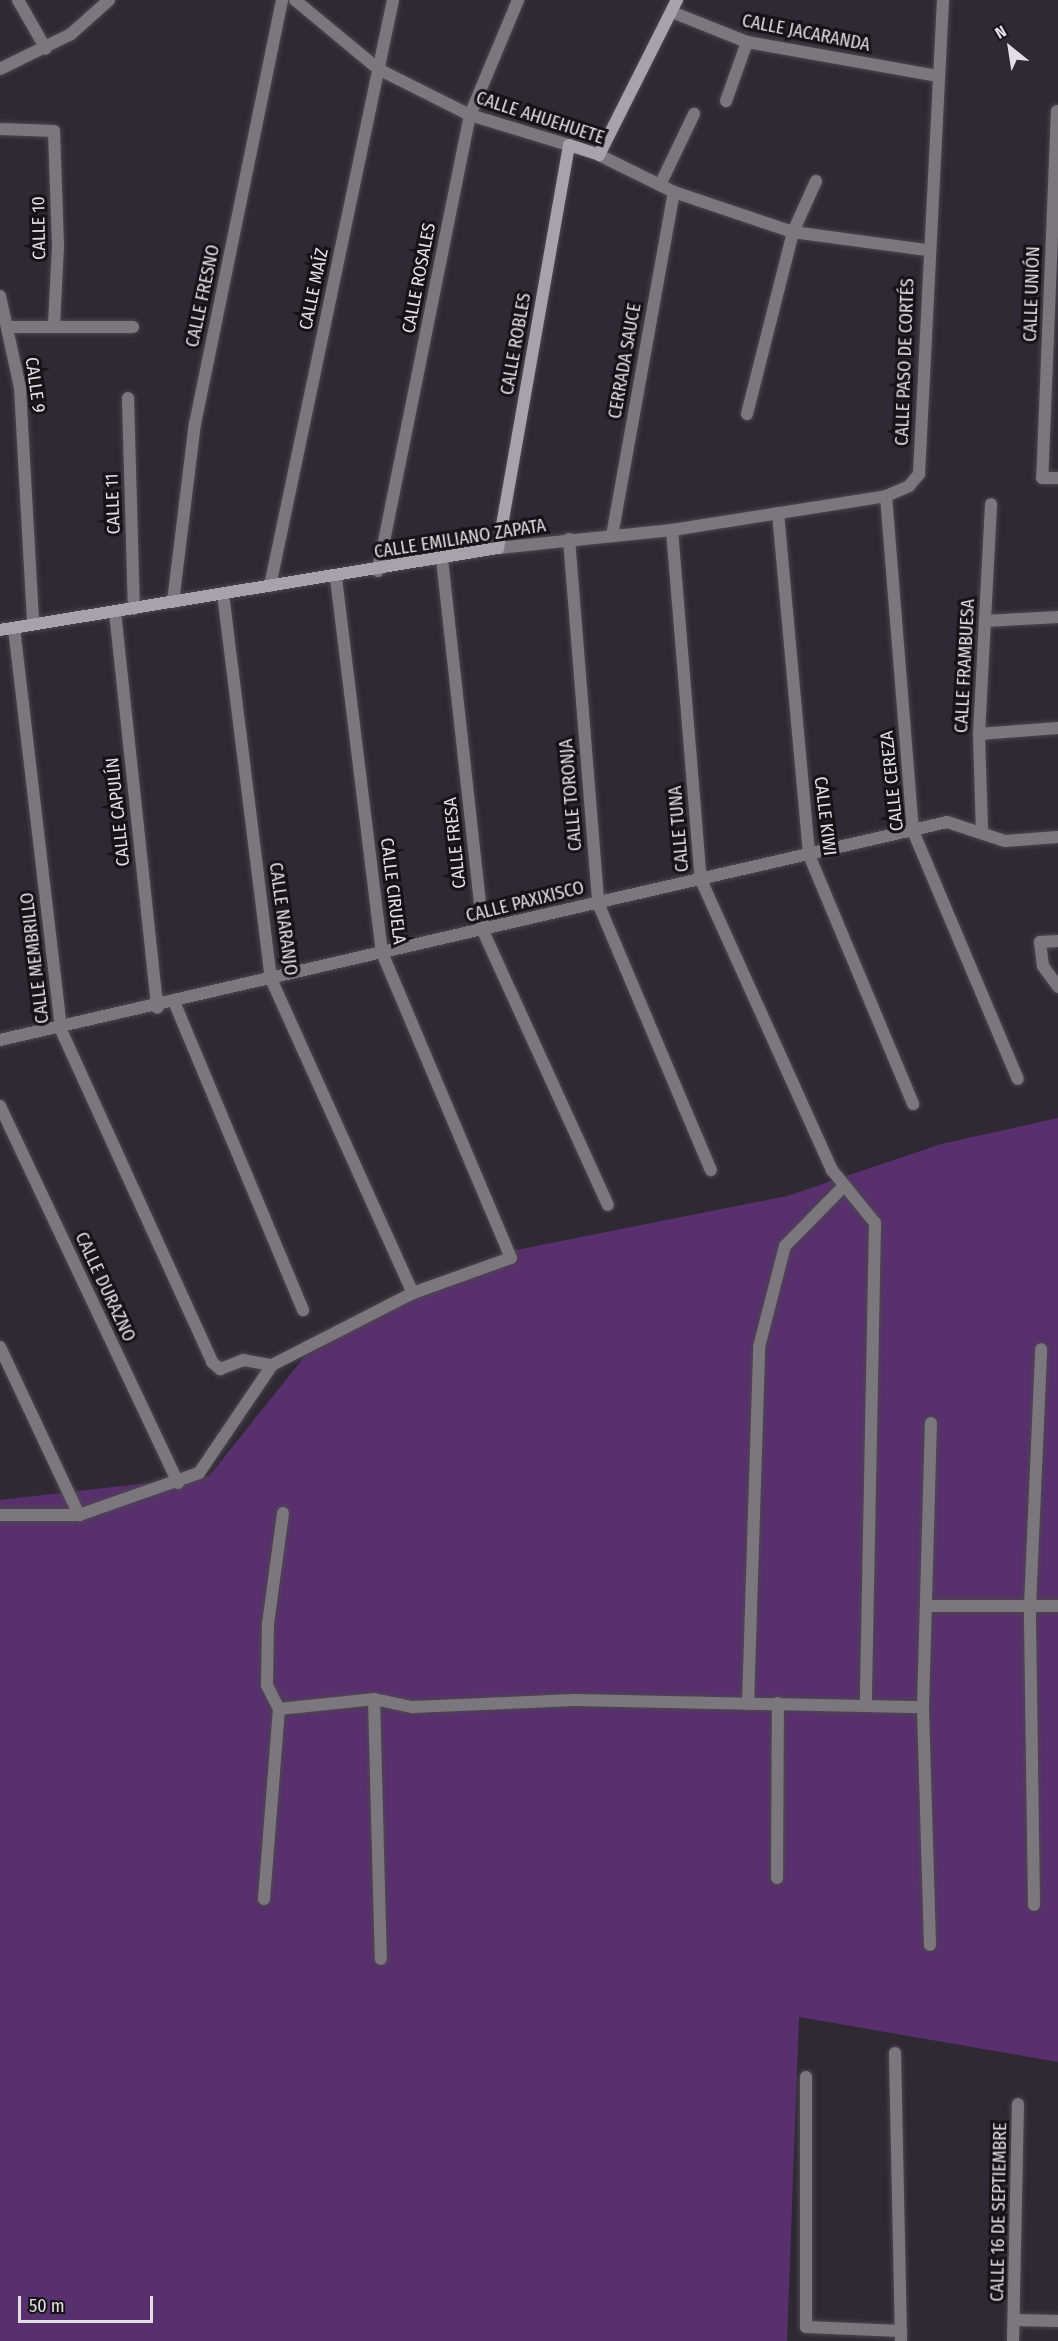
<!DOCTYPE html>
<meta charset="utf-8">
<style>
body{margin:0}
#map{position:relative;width:1058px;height:2341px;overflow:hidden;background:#2f2933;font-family:"Fira Sans Condensed",sans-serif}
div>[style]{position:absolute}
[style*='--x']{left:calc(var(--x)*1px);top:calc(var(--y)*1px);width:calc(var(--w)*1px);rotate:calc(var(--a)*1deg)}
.green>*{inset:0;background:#58306d}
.roads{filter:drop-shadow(0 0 2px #4c464f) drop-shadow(0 0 2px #4c464f)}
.minor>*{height:12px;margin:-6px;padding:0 6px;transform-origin:6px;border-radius:6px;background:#7b787d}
.secondary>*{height:12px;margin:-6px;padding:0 6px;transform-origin:6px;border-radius:6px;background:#a8a3ab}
span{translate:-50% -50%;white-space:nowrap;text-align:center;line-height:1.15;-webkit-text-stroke:6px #161317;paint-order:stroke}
.street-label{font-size:18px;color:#e2dee5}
.north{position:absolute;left:980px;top:18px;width:60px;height:60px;-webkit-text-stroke:4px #161317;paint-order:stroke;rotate:330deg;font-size:16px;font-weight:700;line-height:24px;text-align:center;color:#e2dee5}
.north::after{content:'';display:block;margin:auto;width:21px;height:27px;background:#e2dee5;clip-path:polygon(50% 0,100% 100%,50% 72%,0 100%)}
.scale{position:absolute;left:18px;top:2296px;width:135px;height:27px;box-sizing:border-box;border:3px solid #e2dee5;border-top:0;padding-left:8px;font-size:18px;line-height:21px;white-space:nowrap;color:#e2dee5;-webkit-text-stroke:4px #161317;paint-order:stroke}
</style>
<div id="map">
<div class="green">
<div style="clip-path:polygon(1058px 1118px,1058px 2062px,799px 2017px,787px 2341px,0 2341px,0 1500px,209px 1476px,305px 1356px,426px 1286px,511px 1251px,787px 1196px,941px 1144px)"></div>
</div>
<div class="roads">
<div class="minor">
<div style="--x:18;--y:0;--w:56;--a:60.3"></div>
<div style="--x:295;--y:0;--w:108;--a:39.7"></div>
<div style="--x:378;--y:69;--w:103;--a:26.6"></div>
<div style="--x:470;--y:115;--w:103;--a:16.9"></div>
<div style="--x:672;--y:12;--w:81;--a:21.8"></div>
<div style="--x:747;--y:42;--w:193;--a:10.1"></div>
<div style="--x:0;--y:69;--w:79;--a:-26.2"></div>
<div style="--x:71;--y:34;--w:51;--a:-41.8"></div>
<div style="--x:726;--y:101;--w:63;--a:-70.4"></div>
<div style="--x:1057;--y:111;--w:367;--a:92.3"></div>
<div style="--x:1042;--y:478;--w:16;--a:0"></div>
<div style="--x:0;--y:129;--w:54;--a:2.1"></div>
<div style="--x:54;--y:131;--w:115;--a:88"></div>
<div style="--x:58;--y:246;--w:78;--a:92.9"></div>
<div style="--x:599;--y:155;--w:84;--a:26.3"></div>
<div style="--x:674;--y:192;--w:126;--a:18.6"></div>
<div style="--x:793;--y:232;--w:135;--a:7.7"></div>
<div style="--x:660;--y:185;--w:79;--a:-64.4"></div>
<div style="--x:0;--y:296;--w:94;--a:77.7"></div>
<div style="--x:20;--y:388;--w:236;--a:86.8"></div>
<div style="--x:7;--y:327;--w:126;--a:0"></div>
<div style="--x:128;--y:398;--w:211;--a:88.4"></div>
<div style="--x:747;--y:414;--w:188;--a:-75.8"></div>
<div style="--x:793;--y:232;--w:56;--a:-65.7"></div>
<div style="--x:886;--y:496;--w:336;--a:85.4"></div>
<div style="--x:913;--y:831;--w:269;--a:67.1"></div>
<div style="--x:778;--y:513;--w:343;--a:84.8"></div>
<div style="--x:809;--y:855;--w:270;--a:67.3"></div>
<div style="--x:672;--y:530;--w:351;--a:85.3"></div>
<div style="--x:701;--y:880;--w:318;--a:65.7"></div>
<div style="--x:832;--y:1170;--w:68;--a:50.9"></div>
<div style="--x:875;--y:1223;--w:483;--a:91.1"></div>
<div style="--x:612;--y:536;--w:350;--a:-79.8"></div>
<div style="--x:569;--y:539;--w:365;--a:85.4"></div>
<div style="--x:598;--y:903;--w:290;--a:67.1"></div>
<div style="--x:498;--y:548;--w:175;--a:-5.9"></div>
<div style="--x:672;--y:530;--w:217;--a:-9"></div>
<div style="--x:886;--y:496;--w:25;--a:-23"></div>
<div style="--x:909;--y:486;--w:16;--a:-50"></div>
<div style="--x:919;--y:474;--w:475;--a:-87.1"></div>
<div style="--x:442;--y:559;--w:374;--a:83.7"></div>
<div style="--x:483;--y:931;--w:301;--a:65.5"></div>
<div style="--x:378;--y:571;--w:465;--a:-78.6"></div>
<div style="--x:470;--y:115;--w:125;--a:-67.3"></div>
<div style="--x:270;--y:586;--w:599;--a:-78.15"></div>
<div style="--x:223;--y:594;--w:388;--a:82.9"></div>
<div style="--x:271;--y:979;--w:345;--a:65.7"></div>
<div style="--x:173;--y:602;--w:179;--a:-83"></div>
<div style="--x:195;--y:424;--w:433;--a:-78.4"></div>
<div style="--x:115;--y:612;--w:398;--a:83.9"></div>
<div style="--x:985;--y:621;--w:73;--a:-3.1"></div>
<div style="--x:14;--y:628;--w:405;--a:83.3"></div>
<div style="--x:61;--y:1030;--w:365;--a:65.5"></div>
<div style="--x:212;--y:1362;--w:11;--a:41"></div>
<div style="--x:220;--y:1369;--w:25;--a:-21"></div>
<div style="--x:243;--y:1360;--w:29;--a:10"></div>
<div style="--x:979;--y:734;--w:79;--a:-4.3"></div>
<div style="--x:982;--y:831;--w:97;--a:-91.8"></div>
<div style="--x:979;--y:734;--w:230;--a:-87"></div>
<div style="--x:1058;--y:941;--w:18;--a:177"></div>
<div style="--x:1040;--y:942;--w:24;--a:83"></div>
<div style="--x:1043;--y:966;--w:26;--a:54"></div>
<div style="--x:175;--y:1004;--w:332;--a:67.3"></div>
<div style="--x:0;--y:1040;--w:972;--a:-12.96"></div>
<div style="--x:947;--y:822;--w:61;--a:18.1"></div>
<div style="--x:1005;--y:841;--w:53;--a:-4.3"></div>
<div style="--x:0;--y:1106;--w:417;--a:64.7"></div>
<div style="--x:0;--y:1347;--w:186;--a:64.8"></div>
<div style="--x:0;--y:1515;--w:79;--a:0"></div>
<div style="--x:79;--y:1515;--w:127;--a:-19.3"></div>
<div style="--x:199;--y:1473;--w:130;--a:-55.9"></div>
<div style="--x:272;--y:1365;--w:158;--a:-27.1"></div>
<div style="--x:413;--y:1293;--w:104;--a:-19.7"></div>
<div style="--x:511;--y:1258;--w:331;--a:-112.9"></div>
<div style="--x:382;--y:953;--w:379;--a:-97"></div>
<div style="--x:927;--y:1606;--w:131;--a:0"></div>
<div style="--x:374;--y:1699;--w:260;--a:88.5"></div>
<div style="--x:748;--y:1704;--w:357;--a:-88.2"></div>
<div style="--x:759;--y:1347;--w:104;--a:-75.6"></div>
<div style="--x:785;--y:1246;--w:81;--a:-45.5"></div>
<div style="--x:279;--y:1709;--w:96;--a:-6"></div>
<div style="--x:374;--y:1699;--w:40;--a:12"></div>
<div style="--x:413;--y:1707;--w:162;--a:-2.5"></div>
<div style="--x:575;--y:1700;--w:348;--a:1.2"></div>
<div style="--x:777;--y:1878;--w:175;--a:-89.7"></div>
<div style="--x:264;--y:1899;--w:191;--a:-85.5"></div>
<div style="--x:279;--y:1709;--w:27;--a:-117"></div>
<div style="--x:267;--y:1685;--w:61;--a:-89.1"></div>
<div style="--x:268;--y:1624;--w:112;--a:-82.3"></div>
<div style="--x:1034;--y:1905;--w:299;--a:-90.8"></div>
<div style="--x:1030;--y:1606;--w:257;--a:-87.5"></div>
<div style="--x:930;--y:1945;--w:238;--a:-91.7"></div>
<div style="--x:923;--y:1707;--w:284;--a:-88.4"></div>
<div style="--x:895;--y:2053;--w:288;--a:88.8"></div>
<div style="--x:806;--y:2077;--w:250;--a:90"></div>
<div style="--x:806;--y:2327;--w:95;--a:2.4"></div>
<div style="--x:1014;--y:2320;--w:44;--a:1.3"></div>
<div style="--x:1013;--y:2341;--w:237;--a:-88.8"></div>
</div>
<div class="secondary">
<div style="--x:0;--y:630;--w:505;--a:-9.35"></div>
<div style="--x:498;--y:548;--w:409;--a:-80"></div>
<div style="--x:569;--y:145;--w:32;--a:18"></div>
<div style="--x:599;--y:155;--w:174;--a:-63.3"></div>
</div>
</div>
<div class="street-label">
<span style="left:806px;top:33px;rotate:11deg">CALLE JACARANDA</span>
<span style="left:540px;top:118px;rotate:18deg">CALLE AHUEHUETE</span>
<span style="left:39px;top:228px;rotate:-91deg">CALLE 10</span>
<span style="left:419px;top:278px;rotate:-79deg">CALLE ROSALES</span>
<span style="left:314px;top:289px;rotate:-78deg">CALLE MAÍZ</span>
<span style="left:1032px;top:294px;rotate:-88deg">CALLE UNIÓN</span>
<span style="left:203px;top:296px;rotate:-78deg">CALLE FRESNO</span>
<span style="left:516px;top:344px;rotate:-80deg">CALLE ROBLES</span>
<span style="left:625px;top:361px;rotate:-80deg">CERRADA SAUCE</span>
<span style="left:905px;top:362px;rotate:-88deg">CALLE PASO DE CORTÉS</span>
<span style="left:35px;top:385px;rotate:82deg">CALLE 9</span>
<span style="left:113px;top:504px;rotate:-92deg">CALLE 11</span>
<span style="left:460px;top:539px;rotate:-9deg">CALLE EMILIANO ZAPATA</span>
<span style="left:965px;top:666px;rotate:-87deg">CALLE FRAMBUESA</span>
<span style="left:892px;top:781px;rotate:-96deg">CALLE CEREZA</span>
<span style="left:571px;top:795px;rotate:-95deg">CALLE TORONJA</span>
<span style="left:118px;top:812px;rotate:-96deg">CALLE CAPULÍN</span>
<span style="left:825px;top:816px;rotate:83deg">CALLE KIWI</span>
<span style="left:679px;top:829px;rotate:-95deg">CALLE TUNA</span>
<span style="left:455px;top:843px;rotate:-96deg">CALLE FRESA</span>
<span style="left:393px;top:891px;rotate:83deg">CALLE CIRUELA</span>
<span style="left:525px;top:902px;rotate:-14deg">CALLE PAXIXISCO</span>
<span style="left:283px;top:919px;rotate:82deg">CALLE NARANJO</span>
<span style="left:35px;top:958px;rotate:-97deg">CALLE MEMBRILLO</span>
<span style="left:105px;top:1287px;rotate:65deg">CALLE DURAZNO</span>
<span style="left:999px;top:2212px;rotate:-89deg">CALLE 16 DE SEPTIEMBRE</span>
</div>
<div class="north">N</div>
<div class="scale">50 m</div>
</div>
